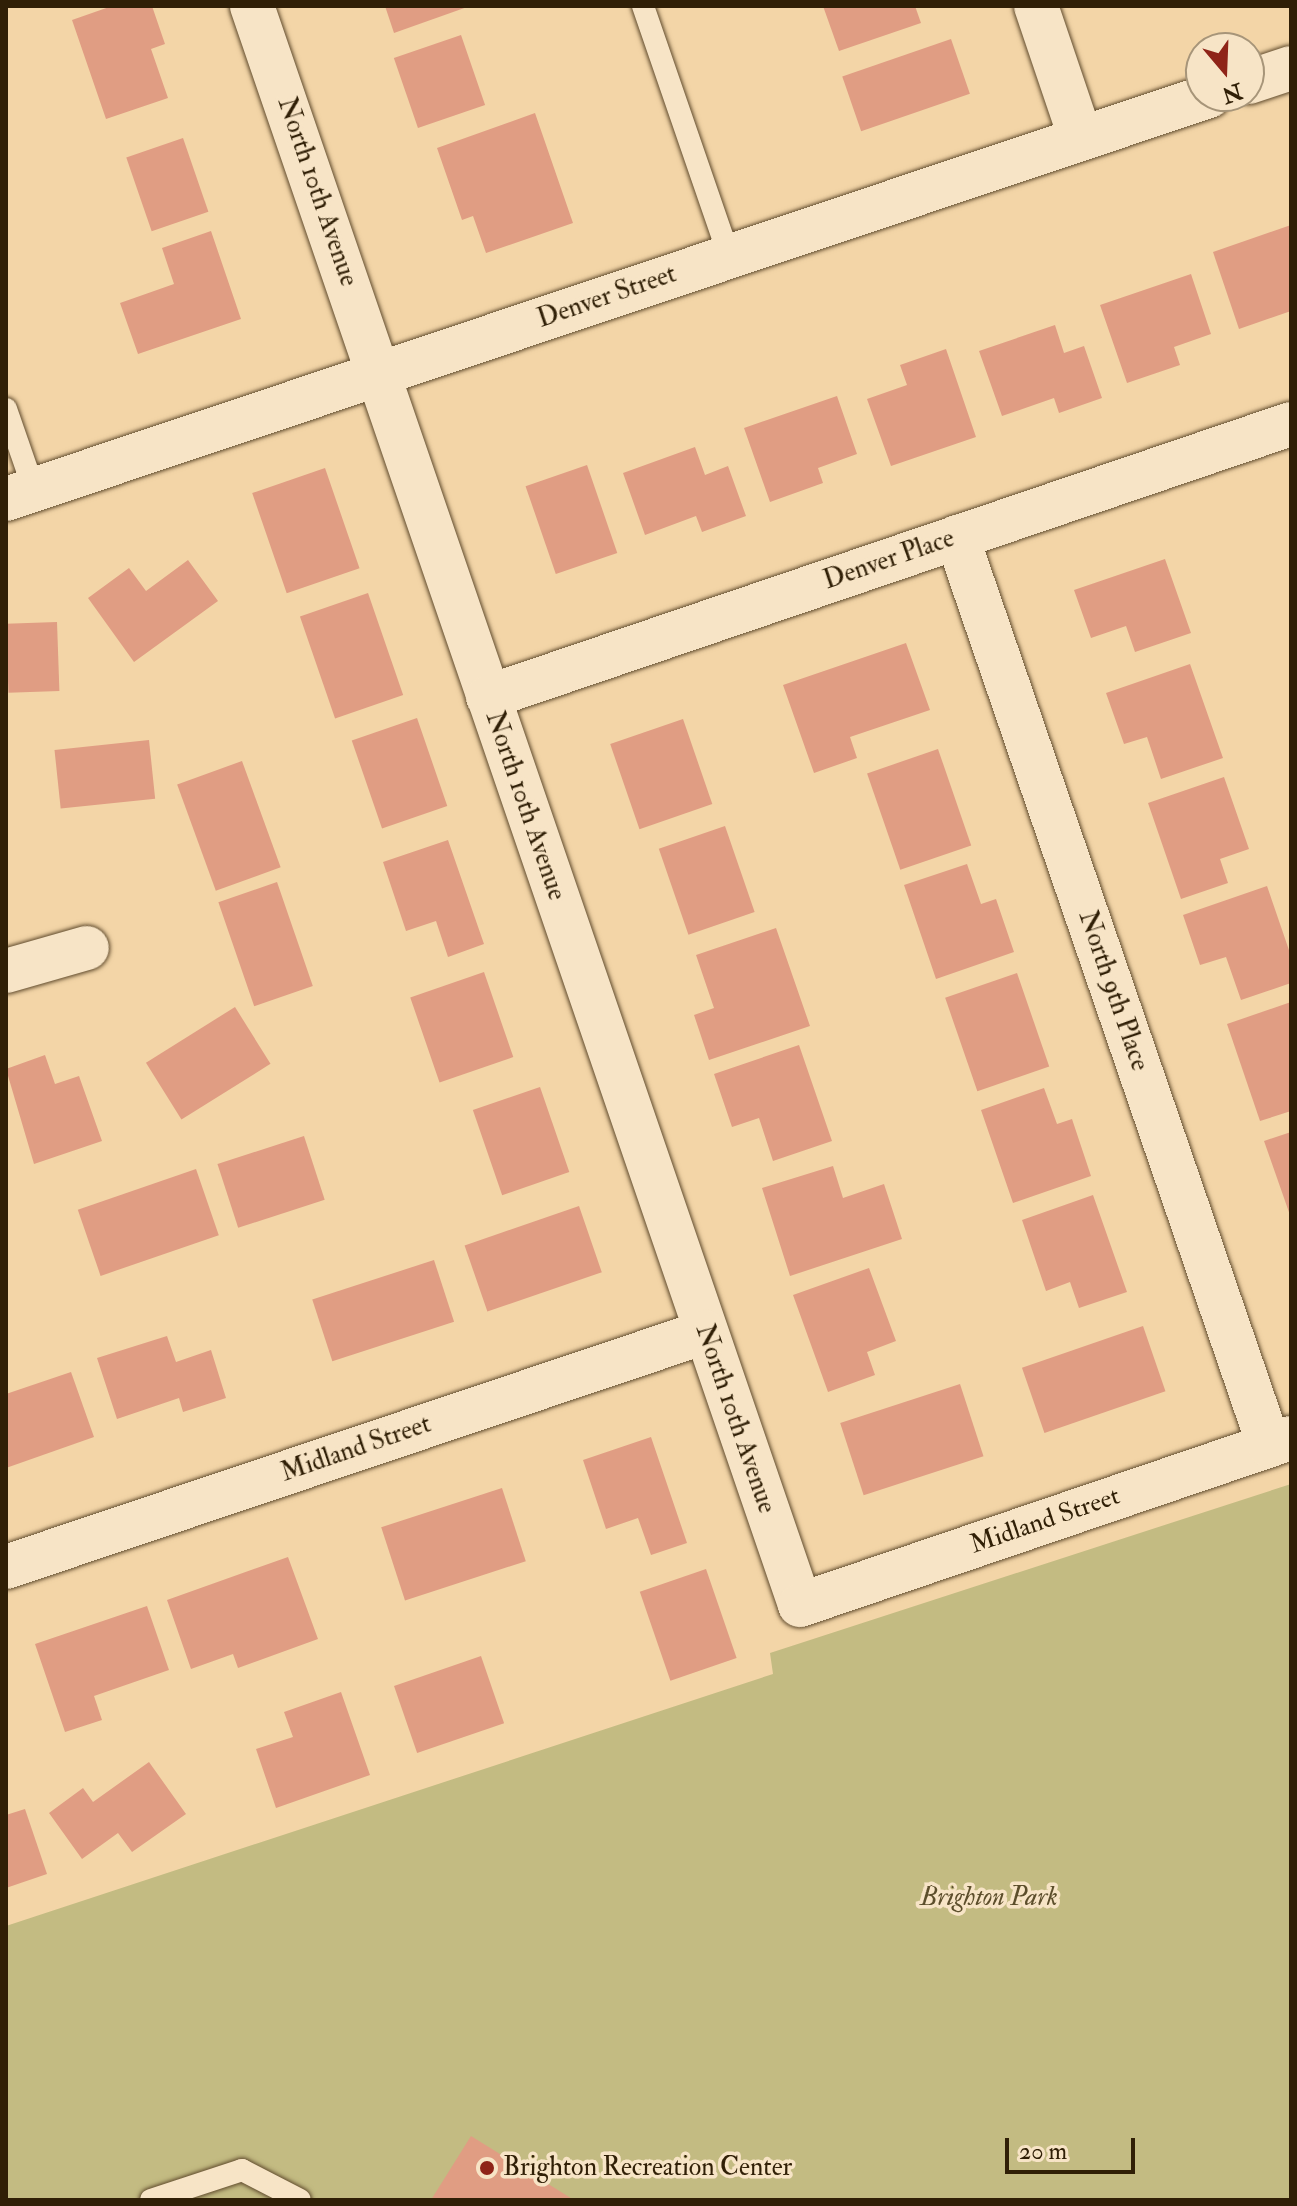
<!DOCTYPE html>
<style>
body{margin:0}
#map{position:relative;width:1297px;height:2206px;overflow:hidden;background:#f3d5a7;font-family:"IM FELL Double Pica",serif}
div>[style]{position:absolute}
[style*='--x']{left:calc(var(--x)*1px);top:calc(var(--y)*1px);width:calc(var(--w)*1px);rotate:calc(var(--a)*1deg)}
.green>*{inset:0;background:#c3bb82}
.building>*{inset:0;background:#e09d83;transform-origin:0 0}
.roads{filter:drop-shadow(0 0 2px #614c2e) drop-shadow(0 0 2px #614c2e)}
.lane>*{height:22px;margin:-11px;padding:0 11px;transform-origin:11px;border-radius:11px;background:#f7e4c6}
.street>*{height:44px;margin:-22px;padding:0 22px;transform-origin:22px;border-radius:22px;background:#f7e4c6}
.dots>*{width:22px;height:22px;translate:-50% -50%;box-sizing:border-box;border:4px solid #f7e4c6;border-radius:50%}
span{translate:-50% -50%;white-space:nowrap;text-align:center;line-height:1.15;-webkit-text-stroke:7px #f7e4c6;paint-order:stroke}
.street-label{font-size:26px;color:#301f06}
.park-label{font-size:26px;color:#5c4e2b;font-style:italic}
.poi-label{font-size:26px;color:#301f06}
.left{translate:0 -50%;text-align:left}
.frame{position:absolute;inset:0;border:8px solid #301f06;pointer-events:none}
.north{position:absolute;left:1185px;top:32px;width:80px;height:80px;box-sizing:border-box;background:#f7e4c6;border:2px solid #a79579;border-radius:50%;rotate:161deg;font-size:22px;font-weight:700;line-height:32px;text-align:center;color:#301f06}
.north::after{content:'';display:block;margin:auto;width:28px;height:36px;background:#8f2418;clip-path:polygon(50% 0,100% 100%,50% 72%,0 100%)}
.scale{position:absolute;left:1005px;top:2138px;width:130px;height:36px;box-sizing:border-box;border:4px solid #301f06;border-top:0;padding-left:10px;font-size:24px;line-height:28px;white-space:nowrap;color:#301f06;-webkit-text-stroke:6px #f7e4c6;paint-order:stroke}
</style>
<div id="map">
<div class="green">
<div style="clip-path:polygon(1291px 1484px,1291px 2200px,6px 2200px,6px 1926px,773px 1674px,770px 1653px)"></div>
</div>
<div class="building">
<div style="clip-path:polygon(112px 6px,152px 6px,165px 44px,151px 49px,168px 98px,106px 119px,72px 20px)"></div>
<div style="clip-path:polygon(385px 6px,470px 6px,394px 33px)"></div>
<div style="clip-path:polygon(823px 6px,915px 6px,921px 23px,839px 51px)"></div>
<div style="left:461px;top:35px;width:74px;height:71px;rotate:71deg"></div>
<div style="left:951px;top:39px;width:58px;height:115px;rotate:71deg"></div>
<div style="clip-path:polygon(535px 113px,573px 223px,486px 253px,473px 216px,462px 220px,437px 148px)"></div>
<div style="left:183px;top:138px;width:78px;height:60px;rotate:71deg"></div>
<div style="clip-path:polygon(1291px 225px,1291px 311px,1239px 329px,1213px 252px)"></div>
<div style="clip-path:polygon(211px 231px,241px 319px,138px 354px,120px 303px,174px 284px,162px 248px)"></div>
<div style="clip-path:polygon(1191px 274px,1211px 334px,1174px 347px,1180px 365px,1127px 383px,1100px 305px)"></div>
<div style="clip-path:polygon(1055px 325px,1064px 353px,1084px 346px,1102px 398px,1059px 413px,1054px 398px,1002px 416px,979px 351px)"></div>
<div style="clip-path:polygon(946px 349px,976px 437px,891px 466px,867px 399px,907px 385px,900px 365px)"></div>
<div style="clip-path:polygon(837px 396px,857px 454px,818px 468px,823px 483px,770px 502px,744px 428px)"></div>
<div style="clip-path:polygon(695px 447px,705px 475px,728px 466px,746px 516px,702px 532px,696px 516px,645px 535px,623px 473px)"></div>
<div style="left:587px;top:465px;width:93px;height:65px;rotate:71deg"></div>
<div style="left:325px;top:468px;width:106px;height:77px;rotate:71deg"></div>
<div style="clip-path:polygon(1165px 559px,1191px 633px,1135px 652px,1126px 626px,1091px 638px,1074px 590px)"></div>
<div style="clip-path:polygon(188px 560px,218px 601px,134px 662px,88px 598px,129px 568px,146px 591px)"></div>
<div style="left:368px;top:593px;width:108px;height:72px;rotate:71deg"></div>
<div style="left:57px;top:622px;width:69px;height:51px;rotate:88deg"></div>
<div style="clip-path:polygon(906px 643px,930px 710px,850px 737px,857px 758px,814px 773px,783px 685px)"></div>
<div style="clip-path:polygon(1190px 664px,1223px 758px,1161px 779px,1147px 737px,1124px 744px,1106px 693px)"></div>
<div style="left:417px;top:718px;width:93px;height:69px;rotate:71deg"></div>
<div style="left:683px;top:719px;width:90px;height:77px;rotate:71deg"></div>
<div style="left:149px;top:740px;width:59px;height:95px;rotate:84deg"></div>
<div style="left:938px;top:749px;width:102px;height:75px;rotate:71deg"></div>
<div style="left:242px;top:761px;width:113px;height:69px;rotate:70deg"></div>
<div style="clip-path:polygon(1224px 777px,1249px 849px,1220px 859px,1228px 883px,1181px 899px,1148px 803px)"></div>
<div style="left:725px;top:826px;width:91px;height:70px;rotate:71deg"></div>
<div style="clip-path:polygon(448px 840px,484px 944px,448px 957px,436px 921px,406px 931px,383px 862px)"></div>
<div style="clip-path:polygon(967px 864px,981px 904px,996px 899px,1014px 952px,936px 979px,904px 885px)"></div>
<div style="left:277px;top:882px;width:110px;height:62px;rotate:71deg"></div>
<div style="clip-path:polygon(1267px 886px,1291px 956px,1291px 983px,1241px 1000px,1226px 957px,1200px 965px,1183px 915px)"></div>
<div style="clip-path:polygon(776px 928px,810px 1026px,709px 1060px,694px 1015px,714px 1008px,696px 955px)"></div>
<div style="left:484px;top:972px;width:90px;height:78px;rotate:71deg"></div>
<div style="left:1017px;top:973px;width:99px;height:76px;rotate:71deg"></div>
<div style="clip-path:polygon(1291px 1002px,1291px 1111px,1260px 1121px,1227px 1024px)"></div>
<div style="left:235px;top:1007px;width:67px;height:105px;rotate:58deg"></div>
<div style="clip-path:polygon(799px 1045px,832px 1141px,773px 1161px,759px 1118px,732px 1127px,714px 1074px)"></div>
<div style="clip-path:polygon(45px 1055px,55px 1084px,79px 1076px,102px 1141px,34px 1164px,6px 1069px)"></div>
<div style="left:540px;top:1087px;width:90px;height:71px;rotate:71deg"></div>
<div style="clip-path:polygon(1044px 1088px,1057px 1124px,1072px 1119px,1091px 1176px,1013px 1203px,981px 1110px)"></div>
<div style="clip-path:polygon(1291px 1132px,1291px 1218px,1264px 1141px)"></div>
<div style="left:304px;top:1136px;width:67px;height:91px;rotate:72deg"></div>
<div style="clip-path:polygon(833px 1166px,843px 1198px,884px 1184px,902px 1239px,790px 1276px,762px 1188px)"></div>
<div style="left:196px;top:1169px;width:70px;height:125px;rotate:71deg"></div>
<div style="clip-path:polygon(1093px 1195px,1127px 1292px,1079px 1308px,1070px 1282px,1046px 1291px,1022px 1220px)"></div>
<div style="left:579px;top:1206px;width:70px;height:121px;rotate:71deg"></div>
<div style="left:434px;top:1260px;width:65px;height:128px;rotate:72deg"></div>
<div style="clip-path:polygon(869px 1268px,896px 1341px,867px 1352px,875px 1375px,828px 1392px,793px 1295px)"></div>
<div style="left:1143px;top:1326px;width:69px;height:128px;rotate:71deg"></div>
<div style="clip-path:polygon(167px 1336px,176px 1362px,211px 1350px,226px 1398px,183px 1412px,179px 1398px,117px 1419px,97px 1358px)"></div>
<div style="clip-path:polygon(71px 1372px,94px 1437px,6px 1468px,6px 1394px)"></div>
<div style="left:960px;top:1384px;width:76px;height:126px;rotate:72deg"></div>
<div style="clip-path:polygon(651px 1437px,687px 1543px,651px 1555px,638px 1518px,606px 1529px,583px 1460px)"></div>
<div style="left:502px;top:1488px;width:77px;height:127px;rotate:72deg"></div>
<div style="clip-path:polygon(288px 1557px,318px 1639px,238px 1668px,233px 1654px,191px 1669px,167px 1600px)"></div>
<div style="left:706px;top:1569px;width:94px;height:70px;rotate:71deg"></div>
<div style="clip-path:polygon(147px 1606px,169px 1670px,94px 1696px,102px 1720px,65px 1732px,35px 1644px)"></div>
<div style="left:481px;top:1656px;width:71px;height:92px;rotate:71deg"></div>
<div style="clip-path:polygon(341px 1692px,370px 1775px,276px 1808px,256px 1749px,293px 1737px,284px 1712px)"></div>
<div style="clip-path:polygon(149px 1762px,186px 1814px,132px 1852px,118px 1833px,82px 1859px,49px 1813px,83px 1788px,93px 1802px)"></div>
<div style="clip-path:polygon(25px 1809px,47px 1874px,6px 1888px,6px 1815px)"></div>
<div style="clip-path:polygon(471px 2136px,574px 2200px,431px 2200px)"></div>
</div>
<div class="roads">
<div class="lane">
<div style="--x:643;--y:6;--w:264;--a:71"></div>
<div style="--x:6;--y:409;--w:86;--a:70.9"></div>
<div style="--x:151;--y:2200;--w:96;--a:-18.2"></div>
<div style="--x:242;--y:2170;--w:65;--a:27.3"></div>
</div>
<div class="street">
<div style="--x:252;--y:6;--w:1690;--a:71.08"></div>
<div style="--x:800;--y:1605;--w:519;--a:-18.78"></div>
<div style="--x:1036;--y:6;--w:140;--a:71.3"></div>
<div style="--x:1249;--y:82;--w:44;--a:-18.4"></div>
<div style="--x:6;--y:499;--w:1269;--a:-18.52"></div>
<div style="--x:957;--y:537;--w:960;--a:71.04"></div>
<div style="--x:488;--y:697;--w:848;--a:-18.78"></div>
<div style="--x:6;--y:971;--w:84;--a:-15.9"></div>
<div style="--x:6;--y:1567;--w:737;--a:-18.58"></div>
</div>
</div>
<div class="dots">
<div style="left:487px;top:2168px;background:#8f2418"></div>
</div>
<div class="street-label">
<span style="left:317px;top:192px;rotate:71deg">North 10th Avenue</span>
<span style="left:607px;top:297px;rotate:-19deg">Denver Street</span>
<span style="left:889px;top:560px;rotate:-19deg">Denver Place</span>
<span style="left:525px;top:806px;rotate:71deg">North 10th Avenue</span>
<span style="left:1113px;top:991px;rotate:71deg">North 9th Place</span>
<span style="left:735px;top:1419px;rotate:71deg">North 10th Avenue</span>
<span style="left:356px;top:1449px;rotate:-19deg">Midland Street</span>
<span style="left:1045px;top:1521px;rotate:-19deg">Midland Street</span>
</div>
<div class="park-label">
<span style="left:989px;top:1898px">Brighton Park</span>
</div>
<div class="poi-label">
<span class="left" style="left:503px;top:2168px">Brighton Recreation Center</span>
</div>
<div class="frame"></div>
<div class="north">N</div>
<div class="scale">20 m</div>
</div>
